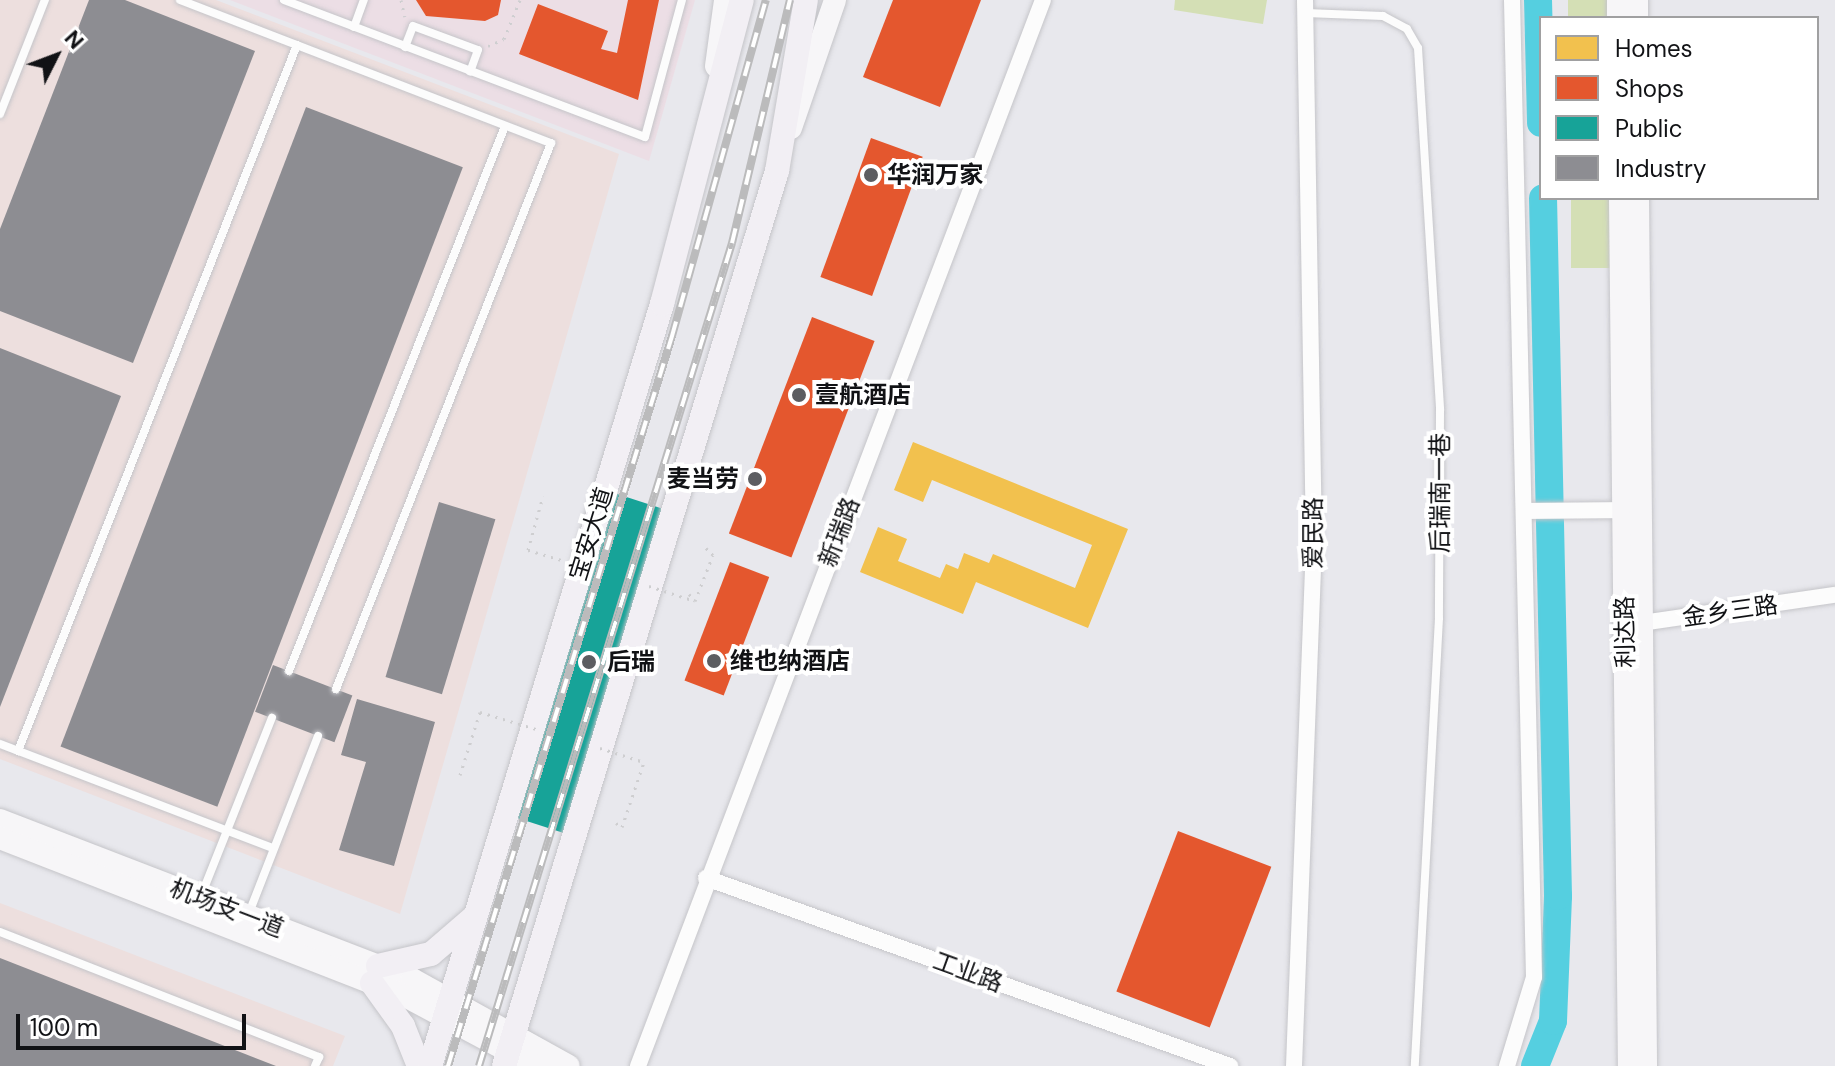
<!DOCTYPE html>
<meta charset="utf-8">
<style>
body{margin:0}
#map{position:relative;width:1835px;height:1066px;overflow:hidden;background:#e8e8ed;font-family:"DM Sans","Noto Sans SC",sans-serif}
div>[style]{position:absolute}
[style*='--x']{left:calc(var(--x)*1px);top:calc(var(--y)*1px);width:calc(var(--w)*1px);rotate:calc(var(--a)*1deg)}
.commercial>*{inset:0;background:#ecdee5}
.industrial>*{inset:0;background:#eddfde}
.green>*{inset:0;background:#d4dfb5;transform-origin:0 0}
.homes>*{inset:0;background:#f2c14e}
.shops>*{inset:0;background:#e4572e;transform-origin:0 0}
.public>*{inset:0;background:#17a398;transform-origin:0 0}
.industry>*{inset:0;background:#8d8d92;transform-origin:0 0}
.river>*{height:28px;margin:-14px;padding:0 14px;transform-origin:14px;border-radius:14px;background:#55cfe0}
.path>*{height:3px;margin-top:-1.5px;transform-origin:0;background:repeating-linear-gradient(90deg,#ceced0 0 2px,transparent 0 8px)}
.roads{filter:drop-shadow(0 0 2px #c5c5c9) drop-shadow(0 0 2px #c5c5c9)}
.lane>*{height:8px;margin:-4px;padding:0 4px;transform-origin:4px;border-radius:4px;background:#fcfcfc}
.street>*{height:16px;margin:-8px;padding:0 8px;transform-origin:8px;border-radius:8px;background:#fcfcfc}
.secondary>*{height:22px;margin:-11px;padding:0 11px;transform-origin:11px;border-radius:11px;background:#f7f6f8}
.primary>*{height:24px;margin:-12px;padding:0 12px;transform-origin:12px;border-radius:12px;background:#f2eff4}
.rail>*{height:8px;margin-top:-4px;transform-origin:0;background:repeating-linear-gradient(90deg,#fff 0 15px,#bbbbbc 0 30px);box-sizing:border-box;border-block:2px solid #bbbbbc}
.path-bridge>*{height:3px;margin-top:-1.5px;transform-origin:0;background:repeating-linear-gradient(90deg,#ceced0 0 2px,transparent 0 8px)}
.dots>*{width:22px;height:22px;translate:-50% -50%;box-sizing:border-box;border:4px solid #fff;border-radius:50%}
span{translate:-50% -50%;white-space:nowrap;text-align:center;line-height:1.15;-webkit-text-stroke:8px #fff;paint-order:stroke}
.poi-label{font-size:24px;color:#111215;font-weight:700}
.left{translate:0 -50%;text-align:left}
.right{translate:-100% -50%;text-align:right}
.street-label{font-size:24px;color:#111215}
.legend{position:absolute;left:1539px;top:16px;width:280px;height:184px;box-sizing:border-box;background:#fff;border:2px solid #a0a0a1;margin:0;padding:10px 14px;list-style:none;font-size:24px;color:#111215}
.legend li{display:flex;align-items:center;gap:16px;height:40px}
.legend b{width:40px;border:2px solid #a0a0a1}
.north{position:absolute;left:16px;top:16px;width:80px;height:80px;-webkit-text-stroke:6px #fff;paint-order:stroke;rotate:48deg;font-size:22px;font-weight:700;line-height:32px;text-align:center;color:#111215}
.north::after{content:'';display:block;margin:auto;width:28px;height:36px;background:#111215;clip-path:polygon(50% 0,100% 100%,50% 72%,0 100%)}
.scale{position:absolute;left:16px;top:1014px;width:230px;height:36px;box-sizing:border-box;border:4px solid #111215;border-top:0;padding-left:10px;font-size:24px;line-height:28px;white-space:nowrap;color:#111215;-webkit-text-stroke:6px #fff;paint-order:stroke}
</style>
<div id="map">
<div class="commercial">
<div style="clip-path:polygon(230px 0,695px 0,649px 161px)"></div>
</div>
<div class="industrial">
<div style="clip-path:polygon(0 0,216px 0,619px 154px,400px 914px,0 759px)"></div>
<div style="clip-path:polygon(0 903px,345px 1036px,333px 1066px,0 1066px)"></div>
</div>
<div class="green">
<div style="clip-path:polygon(1175px 0,1267px 0,1263px 24px,1174px 10px)"></div>
<div style="left:1568px;top:0;width:43px;height:18px"></div>
<div style="left:1571px;top:198px;width:42px;height:70px"></div>
</div>
<div class="homes">
<div style="clip-path:polygon(913px 442px,1128px 529px,1088px 628px,976px 582px,963px 614px,860px 572px,878px 527px,907px 539px,898px 561px,940px 578px,946px 564px,958px 569px,964px 553px,989px 563px,993px 554px,1075px 588px,1092px 545px,932px 480px,923px 502px,894px 490px)"></div>
</div>
<div class="shops">
<div style="clip-path:polygon(416px 0,501px 0,498px 15px,485px 21px,426px 16px)"></div>
<div style="clip-path:polygon(628px 0,659px 0,638px 100px,519px 54px,538px 4px,608px 31px,601px 49px,617px 53px)"></div>
<div style="clip-path:polygon(893px 0,981px 0,940px 107px,863px 77px)"></div>
<div style="left:871px;top:138px;width:55px;height:148px;rotate:20deg"></div>
<div style="left:812px;top:317px;width:67px;height:232px;rotate:21deg"></div>
<div style="left:730px;top:562px;width:42px;height:127px;rotate:21deg"></div>
<div style="left:1178px;top:831px;width:100px;height:172px;rotate:21deg"></div>
</div>
<div class="public">
<div style="left:608px;top:491px;width:66px;height:339px;rotate:18deg"></div>
</div>
<div class="industry">
<div style="clip-path:polygon(89px 0,125px 0,255px 51px,133px 363px,0 311px,0 229px)"></div>
<div style="left:306px;top:107px;width:168px;height:685px;rotate:21deg"></div>
<div style="clip-path:polygon(0 348px,121px 396px,0 707px)"></div>
<div style="left:439px;top:502px;width:59px;height:183px;rotate:17deg"></div>
<div style="left:273px;top:665px;width:85px;height:50px;rotate:21deg"></div>
<div style="clip-path:polygon(357px 699px,435px 722px,394px 866px,339px 850px,366px 762px,341px 755px)"></div>
<div style="clip-path:polygon(0 958px,276px 1066px,0 1066px)"></div>
</div>
<div class="river">
<div style="--x:1538;--y:0;--w:123;--a:88.6"></div>
<div style="--x:1535;--y:1066;--w:48;--a:-68.2"></div>
<div style="--x:1553;--y:1021;--w:125;--a:-87.7"></div>
<div style="--x:1558;--y:896;--w:698;--a:-91.23"></div>
</div>
<div class="path">
<div style="--x:401;--y:0;--w:17;--a:77"></div>
<div style="--x:488;--y:46;--w:17;--a:-24"></div>
<div style="--x:504;--y:39;--w:42;--a:-67.7"></div>
<div style="--x:528;--y:550;--w:56;--a:-74.5"></div>
<div style="--x:689;--y:594;--w:9;--a:49"></div>
<div style="--x:695;--y:601;--w:49;--a:-68.6"></div>
<div style="--x:713;--y:555;--w:10;--a:-135"></div>
<div style="--x:460;--y:775;--w:66;--a:-72.4"></div>
<div style="--x:616;--y:823;--w:7;--a:34"></div>
<div style="--x:622;--y:827;--w:69;--a:-71.3"></div>
</div>
<div class="roads">
<div class="lane">
<div style="--x:180;--y:0;--w:398;--a:21.1"></div>
<div style="--x:551;--y:143;--w:587;--a:111.49"></div>
<div style="--x:284;--y:0;--w:386;--a:20.8"></div>
<div style="--x:645;--y:137;--w:142;--a:-74.9"></div>
<div style="--x:1306;--y:13;--w:77;--a:2.2"></div>
<div style="--x:1383;--y:16;--w:27;--a:28"></div>
<div style="--x:1407;--y:29;--w:22;--a:60"></div>
<div style="--x:1418;--y:48;--w:363;--a:86.5"></div>
<div style="--x:1440;--y:410;--w:208;--a:90.3"></div>
<div style="--x:1439;--y:618;--w:449;--a:93.1"></div>
<div style="--x:354;--y:27;--w:29;--a:-70"></div>
<div style="--x:405;--y:47;--w:22;--a:-69"></div>
<div style="--x:413;--y:26;--w:69;--a:20.3"></div>
<div style="--x:478;--y:50;--w:23;--a:110"></div>
<div style="--x:0;--y:114;--w:123;--a:-68.5"></div>
<div style="--x:289;--y:671;--w:586;--a:-68.38"></div>
<div style="--x:0;--y:744;--w:292;--a:20.9"></div>
<div style="--x:18;--y:751;--w:759;--a:-68.44"></div>
<div style="--x:201;--y:896;--w:192;--a:-68.3"></div>
<div style="--x:249;--y:913;--w:190;--a:-68.7"></div>
<div style="--x:0;--y:932;--w:343;--a:21.4"></div>
<div style="--x:319;--y:1057;--w:10;--a:114"></div>
</div>
<div class="street">
<div style="--x:1529;--y:511;--w:95;--a:-0.6"></div>
<div style="--x:1635;--y:624;--w:202;--a:-8.3"></div>
<div style="--x:706;--y:878;--w:557;--a:19.74"></div>
<div style="--x:638;--y:1066;--w:1140;--a:-69.2"></div>
<div style="--x:1294;--y:1066;--w:523;--a:-87.81"></div>
<div style="--x:1314;--y:543;--w:543;--a:-90.95"></div>
<div style="--x:1507;--y:1066;--w:93;--a:-73.1"></div>
<div style="--x:1534;--y:977;--w:977;--a:-91.29"></div>
</div>
<div class="secondary">
<div style="--x:1618;--y:0;--w:18;--a:90"></div>
<div style="--x:1637;--y:0;--w:18;--a:90"></div>
<div style="--x:716;--y:66;--w:67;--a:-82.2"></div>
<div style="--x:791;--y:128;--w:135;--a:-71"></div>
<div style="--x:1620;--y:198;--w:868;--a:89.41"></div>
<div style="--x:1638;--y:198;--w:868;--a:89.47"></div>
<div style="--x:0;--y:820;--w:442;--a:21.1"></div>
<div style="--x:412;--y:979;--w:179;--a:29"></div>
<div style="--x:0;--y:838;--w:435;--a:21.3"></div>
<div style="--x:405;--y:996;--w:149;--a:28.1"></div>
</div>
<div class="primary">
<div style="--x:378;--y:966;--w:54;--a:-12.8"></div>
<div style="--x:431;--y:954;--w:55;--a:-40.6"></div>
<div style="--x:372;--y:983;--w:53;--a:54.2"></div>
<div style="--x:403;--y:1026;--w:43;--a:68.2"></div>
<div style="--x:430;--y:1066;--w:797;--a:-73.07"></div>
<div style="--x:662;--y:304;--w:314;--a:-75.3"></div>
<div style="--x:504;--y:1066;--w:936;--a:-73.04"></div>
<div style="--x:777;--y:171;--w:173;--a:-80.4"></div>
</div>
</div>
<div class="rail">
<div style="--x:448;--y:1066;--w:764;--a:-72.94"></div>
<div style="--x:672;--y:336;--w:349;--a:-74.4"></div>
<div style="--x:479;--y:1066;--w:861;--a:-72.91"></div>
<div style="--x:732;--y:243;--w:250;--a:-76.6"></div>
</div>
<div class="path-bridge">
<div style="--x:528;--y:550;--w:59;--a:16.6"></div>
<div style="--x:649;--y:586;--w:48;--a:18.1"></div>
<div style="--x:480;--y:712;--w:59;--a:16.9"></div>
<div style="--x:600;--y:748;--w:46;--a:17.7"></div>
</div>
<div class="dots">
<div style="left:871px;top:175px;background:#5c5d61"></div>
<div style="left:799px;top:395px;background:#5c5d61"></div>
<div style="left:755px;top:479px;background:#5c5d61"></div>
<div style="left:714px;top:661px;background:#5c5d61"></div>
<div style="left:589px;top:662px;background:#5c5d61"></div>
</div>
<div class="poi-label">
<span class="left" style="left:887px;top:175px">华润万家</span>
<span class="left" style="left:815px;top:395px">壹航酒店</span>
<span class="right" style="left:739px;top:479px">麦当劳</span>
<span class="left" style="left:730px;top:661px">维也纳酒店</span>
<span class="left" style="left:607px;top:662px">后瑞</span>
</div>
<div class="street-label">
<span style="left:1440px;top:493px;rotate:-90deg">后瑞南一巷</span>
<span style="left:839px;top:532px;rotate:-69deg">新瑞路</span>
<span style="left:1313px;top:533px;rotate:-90deg">爱民路</span>
<span style="left:591px;top:534px;rotate:-73deg">宝安大道</span>
<span style="left:1730px;top:611px;rotate:-8deg">金乡三路</span>
<span style="left:1625px;top:632px;rotate:-91deg">利达路</span>
<span style="left:227px;top:908px;rotate:21deg">机场支一道</span>
<span style="left:968px;top:972px;rotate:20deg">工业路</span>
</div>
<ul class="legend">
<li><b style="height:22px;background:#f2c14e"></b>Homes</li>
<li><b style="height:22px;background:#e4572e"></b>Shops</li>
<li><b style="height:22px;background:#17a398"></b>Public</li>
<li><b style="height:22px;background:#8d8d92"></b>Industry</li>
</ul>
<div class="north">N</div>
<div class="scale">100 m</div>
</div>
